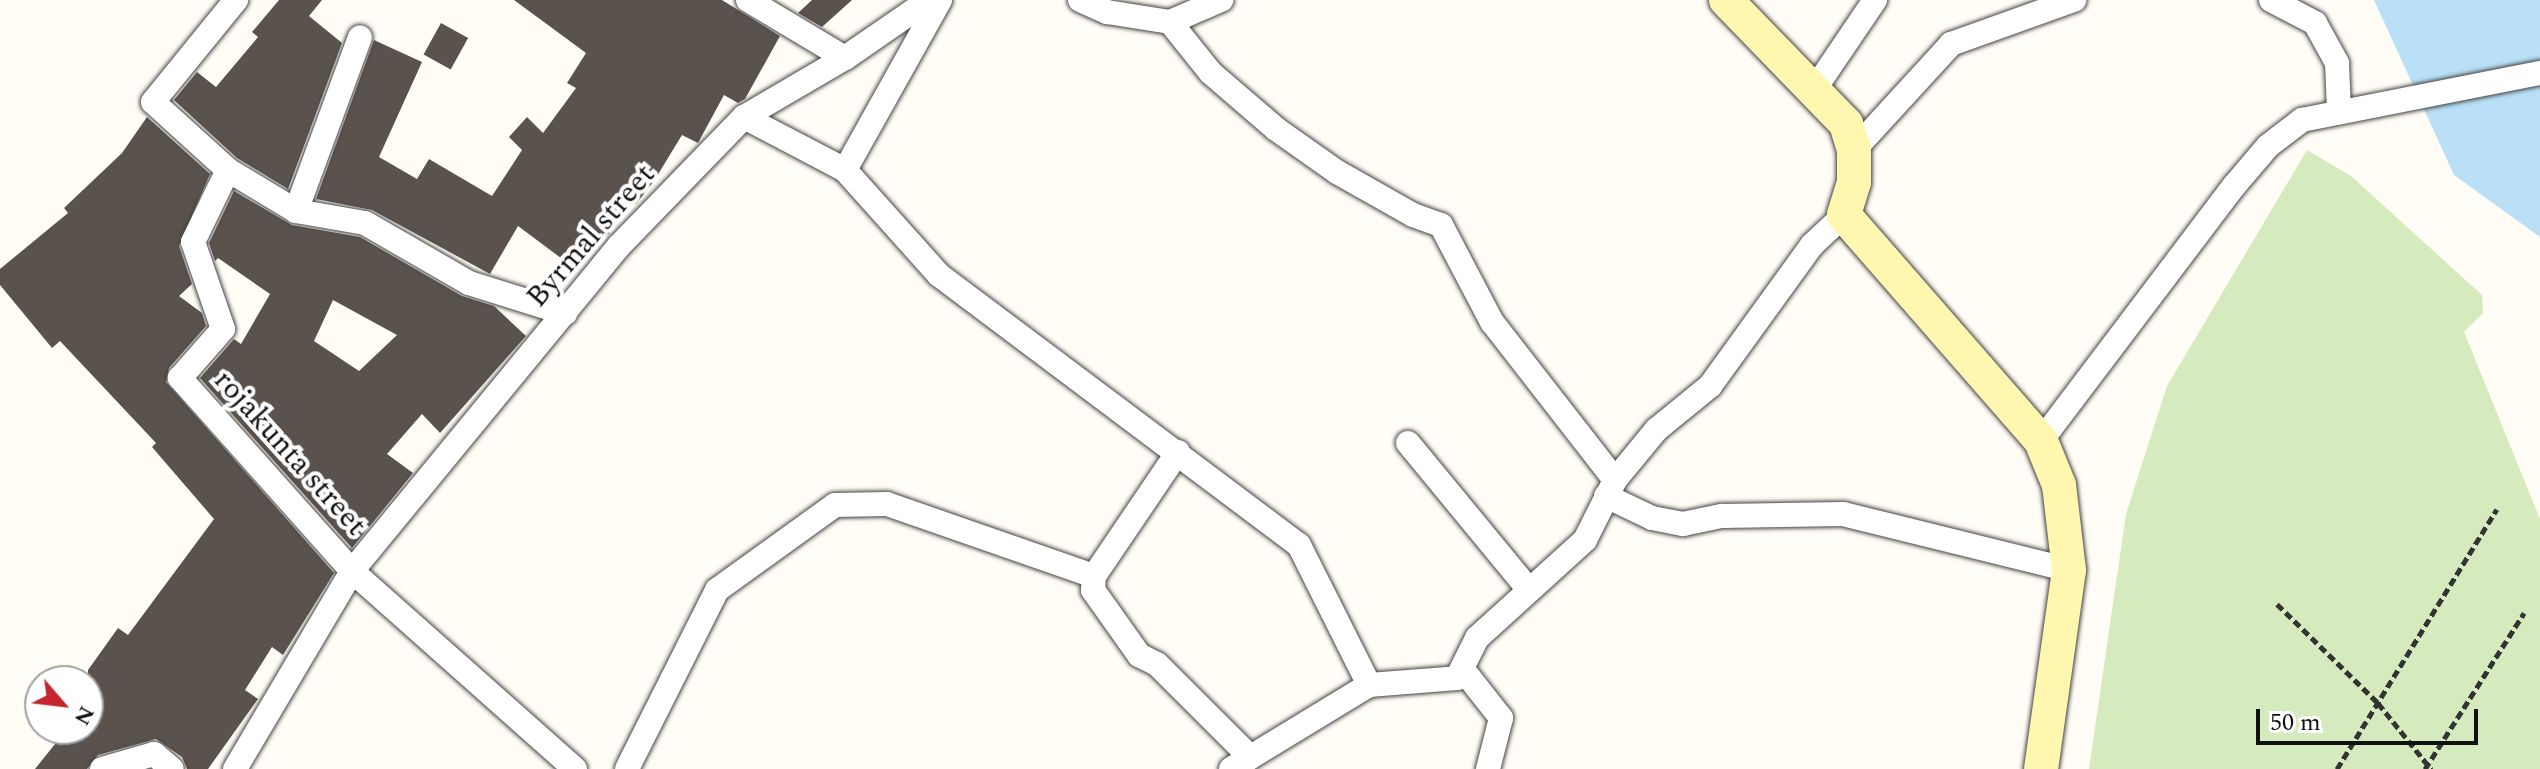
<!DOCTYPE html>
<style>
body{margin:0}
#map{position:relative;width:2540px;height:769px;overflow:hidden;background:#fffdf5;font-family:Spectral,serif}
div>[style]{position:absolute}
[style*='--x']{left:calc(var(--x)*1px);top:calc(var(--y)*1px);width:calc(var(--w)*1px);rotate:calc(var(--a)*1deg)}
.green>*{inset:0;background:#d5ebbd}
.water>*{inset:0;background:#b9e0f7}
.building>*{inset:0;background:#5a524d;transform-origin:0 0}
.path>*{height:5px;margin-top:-2.5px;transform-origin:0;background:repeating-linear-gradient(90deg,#333 0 8px,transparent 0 12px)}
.roads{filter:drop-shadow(0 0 2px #444) drop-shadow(0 0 2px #444)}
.street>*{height:24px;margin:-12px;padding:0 12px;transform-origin:12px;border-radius:12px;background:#fff}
.secondary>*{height:34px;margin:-17px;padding:0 17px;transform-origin:17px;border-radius:17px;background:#fff6b0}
span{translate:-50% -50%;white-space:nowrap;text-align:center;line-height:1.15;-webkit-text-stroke:8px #fff;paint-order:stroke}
.street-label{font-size:30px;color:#111}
.north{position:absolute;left:24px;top:665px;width:80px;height:80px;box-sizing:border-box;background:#fff;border:2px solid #a0a0a0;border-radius:50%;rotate:118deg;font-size:22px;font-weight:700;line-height:32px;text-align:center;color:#111}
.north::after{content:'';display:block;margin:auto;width:28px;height:36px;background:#c4262e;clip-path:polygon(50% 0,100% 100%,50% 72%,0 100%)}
.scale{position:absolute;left:2256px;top:709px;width:222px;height:36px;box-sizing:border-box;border:4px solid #111;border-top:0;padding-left:10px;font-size:24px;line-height:28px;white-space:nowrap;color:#111;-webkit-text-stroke:6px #fff;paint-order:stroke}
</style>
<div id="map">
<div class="green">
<div style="clip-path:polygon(2307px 150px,2351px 176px,2482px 295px,2483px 313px,2464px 332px,2540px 519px,2540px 769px,2089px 769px,2126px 514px,2167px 386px)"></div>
</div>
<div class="water">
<div style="clip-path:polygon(2374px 0,2540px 0,2540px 237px,2454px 175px)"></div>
</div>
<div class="building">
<div style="clip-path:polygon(279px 0,322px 0,309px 16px,342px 43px,288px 189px,237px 158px,174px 100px,197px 72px,216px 87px,258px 37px,252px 32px)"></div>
<div style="clip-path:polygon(514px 0,722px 0,780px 36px,745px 99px,738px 103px,724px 95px,698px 143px,682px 135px,654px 181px,636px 204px,629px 199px,609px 234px,604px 233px,577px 270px,518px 226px,490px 274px,372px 210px,316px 199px,374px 40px,422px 62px,379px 157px,417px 179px,429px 159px,492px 196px,522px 150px,509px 137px,527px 117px,543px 133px,576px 88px,567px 83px,586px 53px)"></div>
<div style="clip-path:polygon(812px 0,852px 0,822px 27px,798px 13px)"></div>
<div style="left:441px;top:23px;width:31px;height:36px;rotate:29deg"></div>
<div style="clip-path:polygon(147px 117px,210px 174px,179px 246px,192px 284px,179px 296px,202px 313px,206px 326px,169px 368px,166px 382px,334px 573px,283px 655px,272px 647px,245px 690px,258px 699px,208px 769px,187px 769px,182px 757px,156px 739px,98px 755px,87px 769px,35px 769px,67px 729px,88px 729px,88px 670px,118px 628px,128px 635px,214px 519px,152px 447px,156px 443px,60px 341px,52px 348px,0 285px,0 269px,68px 213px,64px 208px,122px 153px)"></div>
<div style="clip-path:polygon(evenodd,234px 191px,292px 225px,360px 237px,462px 296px,494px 306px,526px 336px,440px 433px,422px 414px,387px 454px,413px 473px,352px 548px,200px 378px,234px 339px,241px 344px,270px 294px,218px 258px,215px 261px,209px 243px,234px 191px,333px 300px,397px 335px,359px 371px,314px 341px,333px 300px)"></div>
</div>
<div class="path">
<div style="--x:2277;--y:604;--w:141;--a:44.4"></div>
<div style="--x:2378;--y:703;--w:85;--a:51.2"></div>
<div style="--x:2337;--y:769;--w:305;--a:-58.4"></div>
<div style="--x:2425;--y:769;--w:185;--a:-57.6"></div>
</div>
<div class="roads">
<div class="street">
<div style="--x:748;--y:0;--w:113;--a:30.9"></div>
<div style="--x:1080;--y:0;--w:30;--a:24"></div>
<div style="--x:1107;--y:12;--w:64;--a:9"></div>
<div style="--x:2271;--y:0;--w:50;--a:27.6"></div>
<div style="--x:2315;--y:23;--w:46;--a:61.2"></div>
<div style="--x:2337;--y:63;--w:47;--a:87.6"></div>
<div style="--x:1170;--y:22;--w:65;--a:51.2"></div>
<div style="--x:1211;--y:73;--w:86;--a:40.7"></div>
<div style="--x:1276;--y:129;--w:75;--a:35.2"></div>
<div style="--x:1337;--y:172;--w:87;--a:29.5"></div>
<div style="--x:1413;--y:215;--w:30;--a:20"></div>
<div style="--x:1441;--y:225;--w:110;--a:62.3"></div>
<div style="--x:1492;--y:322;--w:200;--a:52.1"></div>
<div style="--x:1170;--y:22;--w:56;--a:-23.3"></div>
<div style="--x:1814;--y:90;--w:109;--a:-55.9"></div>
<div style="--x:744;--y:117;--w:114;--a:27.7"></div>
<div style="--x:845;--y:170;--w:141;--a:48.2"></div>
<div style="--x:939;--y:275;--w:450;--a:36.9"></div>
<div style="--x:1299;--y:545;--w:157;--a:63.4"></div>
<div style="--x:1854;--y:150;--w:144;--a:-47.5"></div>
<div style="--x:1951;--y:44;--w:131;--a:-19.7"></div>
<div style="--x:228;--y:170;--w:79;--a:31.1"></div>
<div style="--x:296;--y:211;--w:70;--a:9.9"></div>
<div style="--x:365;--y:223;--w:120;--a:30"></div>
<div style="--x:469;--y:283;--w:101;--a:17.4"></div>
<div style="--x:845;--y:170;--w:195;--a:-60.8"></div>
<div style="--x:296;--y:211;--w:185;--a:-69.8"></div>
<div style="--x:2041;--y:441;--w:320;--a:-52.9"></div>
<div style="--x:2234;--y:186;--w:52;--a:-49.6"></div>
<div style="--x:2268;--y:146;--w:43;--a:-37.4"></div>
<div style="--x:2302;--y:120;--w:243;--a:-11.2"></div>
<div style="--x:1408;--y:443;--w:190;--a:50.5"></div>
<div style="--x:1178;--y:452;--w:150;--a:124.1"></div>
<div style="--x:1094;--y:576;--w:14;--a:94"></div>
<div style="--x:1093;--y:590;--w:80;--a:54.7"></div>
<div style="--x:1139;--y:655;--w:20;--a:27"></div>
<div style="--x:1157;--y:664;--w:132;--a:45"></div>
<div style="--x:1606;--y:496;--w:51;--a:25.6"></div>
<div style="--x:1652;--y:518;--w:32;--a:11"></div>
<div style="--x:1683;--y:524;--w:40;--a:-12"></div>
<div style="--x:1722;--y:516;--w:121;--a:-0.9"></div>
<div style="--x:1843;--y:514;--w:233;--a:13.9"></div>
<div style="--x:1464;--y:671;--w:60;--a:51.8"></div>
<div style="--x:1501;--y:718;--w:53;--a:104.3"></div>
<div style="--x:102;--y:769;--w:54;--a:-16.1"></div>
<div style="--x:154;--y:754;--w:23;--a:40"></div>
<div style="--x:235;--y:769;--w:230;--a:-59.4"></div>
<div style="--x:352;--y:571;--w:259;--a:-131.7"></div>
<div style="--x:180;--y:378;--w:65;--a:-48.7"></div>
<div style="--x:223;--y:329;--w:92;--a:-109"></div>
<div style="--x:193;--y:242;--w:80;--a:-64.1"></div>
<div style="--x:228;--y:170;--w:101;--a:-137.8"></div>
<div style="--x:153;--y:102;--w:132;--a:-50.9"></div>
<div style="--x:575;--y:769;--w:298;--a:-138.4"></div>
<div style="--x:352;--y:571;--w:421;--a:-50.6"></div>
<div style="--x:619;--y:246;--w:180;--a:-45.9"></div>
<div style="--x:744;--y:117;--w:117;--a:-30.3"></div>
<div style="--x:845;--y:58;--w:102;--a:-34.6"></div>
<div style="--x:627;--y:769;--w:200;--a:-63.3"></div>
<div style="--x:717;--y:590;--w:145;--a:-35.8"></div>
<div style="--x:835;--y:505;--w:52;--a:-1.1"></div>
<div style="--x:887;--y:504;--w:219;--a:19.2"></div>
<div style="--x:1231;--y:769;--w:162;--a:-31.3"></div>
<div style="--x:1369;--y:685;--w:88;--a:-4.5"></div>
<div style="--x:1457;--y:678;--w:45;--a:-63.4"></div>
<div style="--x:1477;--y:638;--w:146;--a:-42.2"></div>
<div style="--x:1585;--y:540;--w:67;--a:-63.4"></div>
<div style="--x:1615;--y:480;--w:65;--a:-50.6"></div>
<div style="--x:1656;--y:430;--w:70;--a:-39.2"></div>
<div style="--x:1710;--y:386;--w:174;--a:-54.1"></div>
<div style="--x:1812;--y:245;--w:44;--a:-43.2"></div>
</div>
<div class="secondary">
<div style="--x:1726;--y:0;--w:173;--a:45.9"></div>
<div style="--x:1846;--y:124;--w:27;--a:73"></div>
<div style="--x:1854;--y:150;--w:32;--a:90"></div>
<div style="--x:1854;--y:182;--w:34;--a:107"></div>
<div style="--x:1844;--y:215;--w:300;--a:48.9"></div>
<div style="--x:2041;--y:441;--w:48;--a:67.8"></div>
<div style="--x:2059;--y:485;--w:86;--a:83.3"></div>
<div style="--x:2069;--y:570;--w:201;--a:98"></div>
</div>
</div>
<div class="street-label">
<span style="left:591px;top:236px;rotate:-49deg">Byrmal street</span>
<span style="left:290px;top:453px;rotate:48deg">rojakunta street</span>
</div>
<div class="north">N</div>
<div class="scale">50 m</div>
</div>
